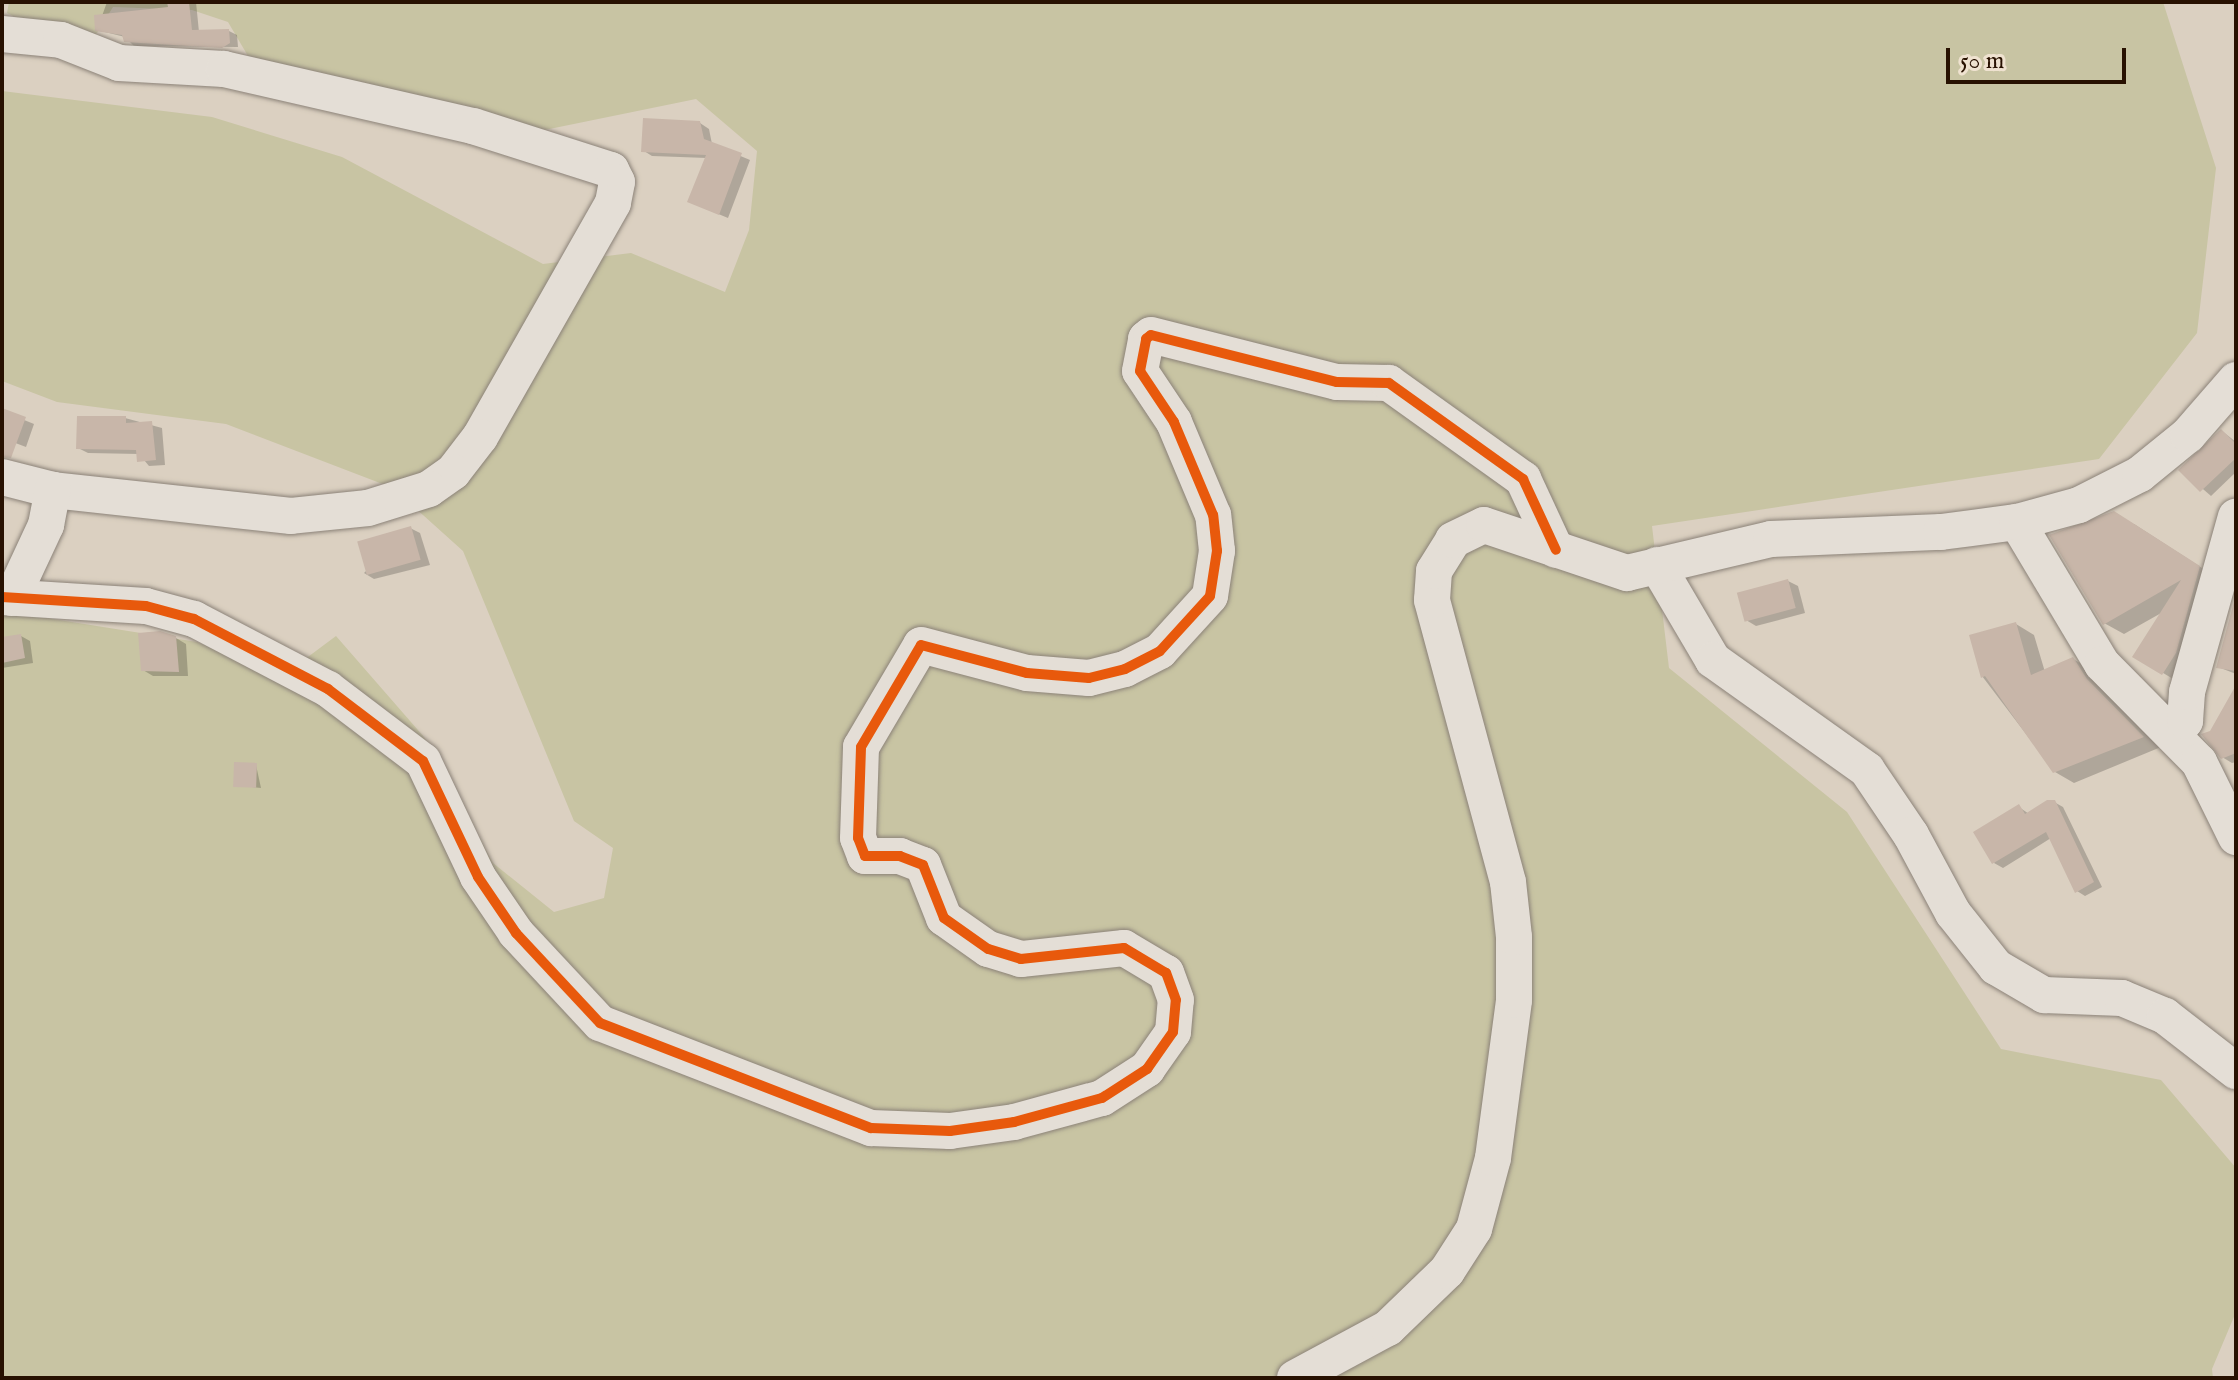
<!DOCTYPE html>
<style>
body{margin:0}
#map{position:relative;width:2238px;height:1380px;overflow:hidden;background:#dbd0c1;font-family:"IM FELL English",serif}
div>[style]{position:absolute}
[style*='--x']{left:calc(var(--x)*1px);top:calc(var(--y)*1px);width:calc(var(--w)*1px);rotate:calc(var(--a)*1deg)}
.green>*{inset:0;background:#c8c4a3}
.shadow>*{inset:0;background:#0003}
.building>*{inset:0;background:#c8b6a9;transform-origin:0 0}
.roads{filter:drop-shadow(0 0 2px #8b8278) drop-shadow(0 0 2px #8b8278)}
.minor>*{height:36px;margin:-18px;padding:0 18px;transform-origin:18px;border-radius:18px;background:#e4ded6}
.cycleway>*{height:10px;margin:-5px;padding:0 5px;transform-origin:5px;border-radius:5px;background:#e8590c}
span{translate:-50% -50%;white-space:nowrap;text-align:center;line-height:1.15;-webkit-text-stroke:6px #efe2d0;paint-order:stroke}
.frame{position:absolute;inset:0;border:4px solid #281101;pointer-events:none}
.scale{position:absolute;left:1946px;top:48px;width:180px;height:36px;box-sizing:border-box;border:4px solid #281101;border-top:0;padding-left:10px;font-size:24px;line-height:28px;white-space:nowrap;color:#281101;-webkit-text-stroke:6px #efe2d0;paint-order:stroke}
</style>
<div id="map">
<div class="green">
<div style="clip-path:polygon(9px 2px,2163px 2px,2216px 168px,2197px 333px,2099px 459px,1652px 526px,1669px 668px,1847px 812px,2001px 1049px,2161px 1080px,2236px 1168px,2236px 1312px,2212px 1369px,2213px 1378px,2px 1378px,3px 611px,197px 642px,281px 677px,336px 636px,424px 737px,493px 863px,554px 912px,604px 898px,613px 848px,574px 821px,463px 551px,393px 488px,226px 424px,57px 402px,2px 381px,2px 91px,212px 117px,342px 157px,543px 264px,631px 253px,725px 292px,749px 230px,757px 151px,696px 99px,520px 135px,387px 92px,248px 56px,228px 22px,192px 10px,113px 7px,92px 41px,29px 24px,7px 13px)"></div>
</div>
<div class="shadow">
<div style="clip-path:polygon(107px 2px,196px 2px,199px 32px,229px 31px,237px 35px,238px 47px,134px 46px,125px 37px,97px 30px)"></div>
<div style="clip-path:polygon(700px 123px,709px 129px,712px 144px,750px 160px,728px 218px,699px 206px,707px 158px,652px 156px,644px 151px)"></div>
<div style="clip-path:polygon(2px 411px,34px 424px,26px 447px,2px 438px)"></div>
<div style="clip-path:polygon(125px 418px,162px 428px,165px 465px,149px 466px,139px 454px,88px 453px,78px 448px)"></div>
<div style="clip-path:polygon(2222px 431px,2236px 442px,2236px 472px,2211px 496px,2181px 470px)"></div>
<div style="clip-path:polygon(2134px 524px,2219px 579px,2183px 685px,2135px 656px,2163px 612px,2124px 634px,2104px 623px)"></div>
<div style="clip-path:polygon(410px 528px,420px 533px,430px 565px,374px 579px,364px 573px)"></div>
<div style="clip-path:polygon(1788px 581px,1798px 586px,1805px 613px,1756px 626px,1746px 620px)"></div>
<div style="clip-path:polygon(2236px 604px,2236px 674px,2218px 667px)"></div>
<div style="clip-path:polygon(2016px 624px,2034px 635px,2045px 672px,2073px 659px,2092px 670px,2161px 747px,2074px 783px,2055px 772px,1982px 676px)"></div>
<div style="clip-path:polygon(21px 636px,30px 641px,33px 663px,2px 668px,2px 639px)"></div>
<div style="clip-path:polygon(176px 638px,186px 644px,188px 676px,153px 676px,143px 670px)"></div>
<div style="clip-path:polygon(2236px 691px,2236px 762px,2232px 763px,2222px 757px,2212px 732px)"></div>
<div style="clip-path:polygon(256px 765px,261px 788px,237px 785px)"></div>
<div style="clip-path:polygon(2054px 802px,2063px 807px,2102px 887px,2085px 896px,2077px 891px,2051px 838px,2003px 868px,1994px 863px,2019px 807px,2029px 814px)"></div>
</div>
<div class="building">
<div style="clip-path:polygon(167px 2px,189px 2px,192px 30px,229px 29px,230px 43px,222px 48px,124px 42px,122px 35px,95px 31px,94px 15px,168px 7px)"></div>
<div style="clip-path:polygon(643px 118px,700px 121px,704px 139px,742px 153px,719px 215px,687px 202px,706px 155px,641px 152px)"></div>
<div style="clip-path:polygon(2px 408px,26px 417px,11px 458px,2px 457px)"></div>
<div style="clip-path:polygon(77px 416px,126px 416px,126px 423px,152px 421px,156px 460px,137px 462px,136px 450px,76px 449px)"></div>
<div style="clip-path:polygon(2221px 429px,2236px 444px,2236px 458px,2200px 492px,2178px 470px)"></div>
<div style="clip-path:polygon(2114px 511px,2200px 566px,2176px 653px,2162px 675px,2132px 657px,2181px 580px,2103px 625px,2049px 535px)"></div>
<div style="left:411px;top:526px;width:35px;height:56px;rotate:74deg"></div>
<div style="left:1788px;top:579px;width:30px;height:53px;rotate:75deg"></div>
<div style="clip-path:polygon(2234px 602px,2236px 602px,2236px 671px,2216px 668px)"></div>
<div style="clip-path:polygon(2016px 622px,2031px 675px,2073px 657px,2087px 679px,2144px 737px,2053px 773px,1985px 676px,1981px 678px,1969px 635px)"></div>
<div style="clip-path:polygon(160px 631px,176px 636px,179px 672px,141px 671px,138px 633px)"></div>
<div style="clip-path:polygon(21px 634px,25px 658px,2px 663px,2px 637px)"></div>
<div style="clip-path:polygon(2236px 685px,2236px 753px,2221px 759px,2201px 734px,2210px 731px)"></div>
<div style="left:234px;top:762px;width:23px;height:25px;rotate:2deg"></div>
<div style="clip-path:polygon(2047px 800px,2055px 800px,2094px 882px,2075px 893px,2046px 832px,1992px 864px,1973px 832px,2019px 804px,2025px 814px)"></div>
</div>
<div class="roads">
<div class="minor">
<div style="--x:2;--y:34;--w:59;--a:5.8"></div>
<div style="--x:61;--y:40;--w:62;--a:21.6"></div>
<div style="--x:119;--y:63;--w:105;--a:3.3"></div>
<div style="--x:224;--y:69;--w:255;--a:12.9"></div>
<div style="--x:473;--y:126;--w:145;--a:17.7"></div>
<div style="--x:611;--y:170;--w:13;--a:63"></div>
<div style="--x:617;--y:182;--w:21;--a:101"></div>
<div style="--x:613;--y:203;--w:269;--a:119.6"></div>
<div style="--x:480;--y:437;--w:44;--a:127.6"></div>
<div style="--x:453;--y:472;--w:29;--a:145"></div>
<div style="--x:429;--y:489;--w:64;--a:162.7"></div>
<div style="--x:368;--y:508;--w:77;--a:174.1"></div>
<div style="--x:291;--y:516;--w:239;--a:-173.8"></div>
<div style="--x:53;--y:490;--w:53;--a:-165.7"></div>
<div style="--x:2017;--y:522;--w:165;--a:59.1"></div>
<div style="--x:2102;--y:664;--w:138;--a:45.3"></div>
<div style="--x:2199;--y:762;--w:84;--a:63.7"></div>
<div style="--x:1657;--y:565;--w:110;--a:59.5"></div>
<div style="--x:1713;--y:660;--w:189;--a:35.5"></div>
<div style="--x:1867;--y:770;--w:78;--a:55.9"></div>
<div style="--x:1911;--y:835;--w:89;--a:61.7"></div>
<div style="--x:1953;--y:913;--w:69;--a:51.5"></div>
<div style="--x:1996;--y:967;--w:56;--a:30.3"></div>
<div style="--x:2044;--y:995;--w:78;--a:2.2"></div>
<div style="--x:2122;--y:998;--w:47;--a:22.7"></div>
<div style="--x:2165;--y:1016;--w:90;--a:37.8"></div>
<div style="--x:2;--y:597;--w:144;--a:3.6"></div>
<div style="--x:146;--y:606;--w:50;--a:15.2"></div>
<div style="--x:194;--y:619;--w:151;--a:27.6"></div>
<div style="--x:328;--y:689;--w:119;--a:37.2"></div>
<div style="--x:423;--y:761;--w:128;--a:64.6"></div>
<div style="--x:478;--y:877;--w:68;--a:55.8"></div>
<div style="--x:516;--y:933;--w:123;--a:47"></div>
<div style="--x:600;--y:1023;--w:291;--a:21.2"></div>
<div style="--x:871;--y:1128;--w:79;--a:2.2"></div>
<div style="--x:950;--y:1131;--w:65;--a:-8"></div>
<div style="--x:1014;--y:1122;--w:91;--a:-15.3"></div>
<div style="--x:1102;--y:1098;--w:54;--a:-32.8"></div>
<div style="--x:1147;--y:1069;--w:45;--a:-54.9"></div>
<div style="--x:1173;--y:1032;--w:32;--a:-85"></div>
<div style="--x:1176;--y:1000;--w:29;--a:-110"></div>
<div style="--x:1166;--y:973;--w:49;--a:-149.2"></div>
<div style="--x:1124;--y:948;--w:104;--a:173.9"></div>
<div style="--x:1021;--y:959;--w:34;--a:-163"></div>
<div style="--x:988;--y:949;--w:54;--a:-144.8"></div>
<div style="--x:944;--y:918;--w:57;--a:-111.6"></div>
<div style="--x:923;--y:865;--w:25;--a:-159"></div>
<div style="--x:900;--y:856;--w:35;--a:180"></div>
<div style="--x:865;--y:856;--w:19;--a:-111"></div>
<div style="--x:858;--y:838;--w:91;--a:-88.1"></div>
<div style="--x:861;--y:747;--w:118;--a:-59.5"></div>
<div style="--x:921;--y:645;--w:110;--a:14.8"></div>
<div style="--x:1027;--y:673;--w:62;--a:4.6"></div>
<div style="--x:1089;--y:678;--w:37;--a:-14"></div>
<div style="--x:1125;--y:669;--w:39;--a:-27"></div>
<div style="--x:1160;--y:651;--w:74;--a:-47.7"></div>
<div style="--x:1210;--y:596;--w:46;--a:-81.2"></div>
<div style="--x:1217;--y:551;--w:36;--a:-96"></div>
<div style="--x:1213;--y:515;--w:101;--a:-112.8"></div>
<div style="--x:1174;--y:422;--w:61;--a:-123.7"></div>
<div style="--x:1140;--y:371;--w:33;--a:-79"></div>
<div style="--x:1146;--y:339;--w:6;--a:-39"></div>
<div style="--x:1151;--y:335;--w:192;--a:14.2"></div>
<div style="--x:1337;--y:382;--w:52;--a:1.1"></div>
<div style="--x:1389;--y:383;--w:165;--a:35.6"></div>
<div style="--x:1523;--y:479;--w:78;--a:65.1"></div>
<div style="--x:12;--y:598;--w:81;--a:-65"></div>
<div style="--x:46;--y:525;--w:36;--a:-79"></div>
<div style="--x:2174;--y:736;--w:19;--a:-54"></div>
<div style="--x:2185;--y:721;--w:29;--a:-86"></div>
<div style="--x:2187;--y:692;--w:182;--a:-74.4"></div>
<div style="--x:1295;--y:1378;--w:106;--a:-28.3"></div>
<div style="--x:1388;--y:1328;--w:82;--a:-44"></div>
<div style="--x:1447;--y:1271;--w:50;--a:-57.3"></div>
<div style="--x:1474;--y:1229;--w:73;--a:-75"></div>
<div style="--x:1493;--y:1158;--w:159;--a:-82.4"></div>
<div style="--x:1514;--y:1000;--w:63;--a:-90"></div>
<div style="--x:1514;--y:937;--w:55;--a:-96.2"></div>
<div style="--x:1508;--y:882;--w:292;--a:-105.1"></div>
<div style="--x:1432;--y:600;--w:29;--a:-86"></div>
<div style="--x:1434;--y:571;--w:36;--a:-58"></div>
<div style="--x:1453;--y:540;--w:34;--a:-26"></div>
<div style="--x:1484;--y:525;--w:151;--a:18.6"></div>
<div style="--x:1627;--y:573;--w:148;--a:-13.3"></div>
<div style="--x:1771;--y:539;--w:170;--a:-2.4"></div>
<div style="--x:1941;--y:532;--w:77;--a:-7.5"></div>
<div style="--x:2017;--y:522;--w:64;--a:-15.3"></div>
<div style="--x:2079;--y:505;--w:68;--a:-26.9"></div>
<div style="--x:2140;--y:474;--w:62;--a:-39.1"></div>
<div style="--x:2188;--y:435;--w:73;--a:-48.9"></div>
</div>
</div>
<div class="cycleway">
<div style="--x:2;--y:597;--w:144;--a:3.6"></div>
<div style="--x:146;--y:606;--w:50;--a:15.2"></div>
<div style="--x:194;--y:619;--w:151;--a:27.6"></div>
<div style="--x:328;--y:689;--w:119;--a:37.2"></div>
<div style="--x:423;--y:761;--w:128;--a:64.6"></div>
<div style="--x:478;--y:877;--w:68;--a:55.8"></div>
<div style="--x:516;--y:933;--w:123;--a:47"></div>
<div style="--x:600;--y:1023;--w:291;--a:21.2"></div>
<div style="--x:871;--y:1128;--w:79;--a:2.2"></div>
<div style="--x:950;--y:1131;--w:65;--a:-8"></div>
<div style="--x:1014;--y:1122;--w:91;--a:-15.3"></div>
<div style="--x:1102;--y:1098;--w:54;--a:-32.8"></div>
<div style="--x:1147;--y:1069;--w:45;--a:-54.9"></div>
<div style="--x:1173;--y:1032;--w:32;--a:-85"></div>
<div style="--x:1176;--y:1000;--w:29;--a:-110"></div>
<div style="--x:1166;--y:973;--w:49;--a:-149.2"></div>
<div style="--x:1124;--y:948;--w:104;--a:173.9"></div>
<div style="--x:1021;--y:959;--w:34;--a:-163"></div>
<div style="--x:988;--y:949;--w:54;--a:-144.8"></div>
<div style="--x:944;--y:918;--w:57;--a:-111.6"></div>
<div style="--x:923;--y:865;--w:25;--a:-159"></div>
<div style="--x:900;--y:856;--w:35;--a:180"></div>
<div style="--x:865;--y:856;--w:19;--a:-111"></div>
<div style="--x:858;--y:838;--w:91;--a:-88.1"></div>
<div style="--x:861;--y:747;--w:118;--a:-59.5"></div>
<div style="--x:921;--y:645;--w:110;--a:14.8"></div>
<div style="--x:1027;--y:673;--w:62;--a:4.6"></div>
<div style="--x:1089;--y:678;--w:37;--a:-14"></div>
<div style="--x:1125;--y:669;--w:39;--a:-27"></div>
<div style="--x:1160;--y:651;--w:74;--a:-47.7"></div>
<div style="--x:1210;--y:596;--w:46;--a:-81.2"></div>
<div style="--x:1217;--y:551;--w:36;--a:-96"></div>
<div style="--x:1213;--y:515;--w:101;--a:-112.8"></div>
<div style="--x:1174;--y:422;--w:61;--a:-123.7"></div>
<div style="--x:1140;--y:371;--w:33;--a:-79"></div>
<div style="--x:1146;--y:339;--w:6;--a:-39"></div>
<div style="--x:1151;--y:335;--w:192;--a:14.2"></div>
<div style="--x:1337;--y:382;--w:52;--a:1.1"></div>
<div style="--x:1389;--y:383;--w:165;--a:35.6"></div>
<div style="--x:1523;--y:479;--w:78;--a:65.1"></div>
</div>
<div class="frame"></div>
<div class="scale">50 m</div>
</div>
